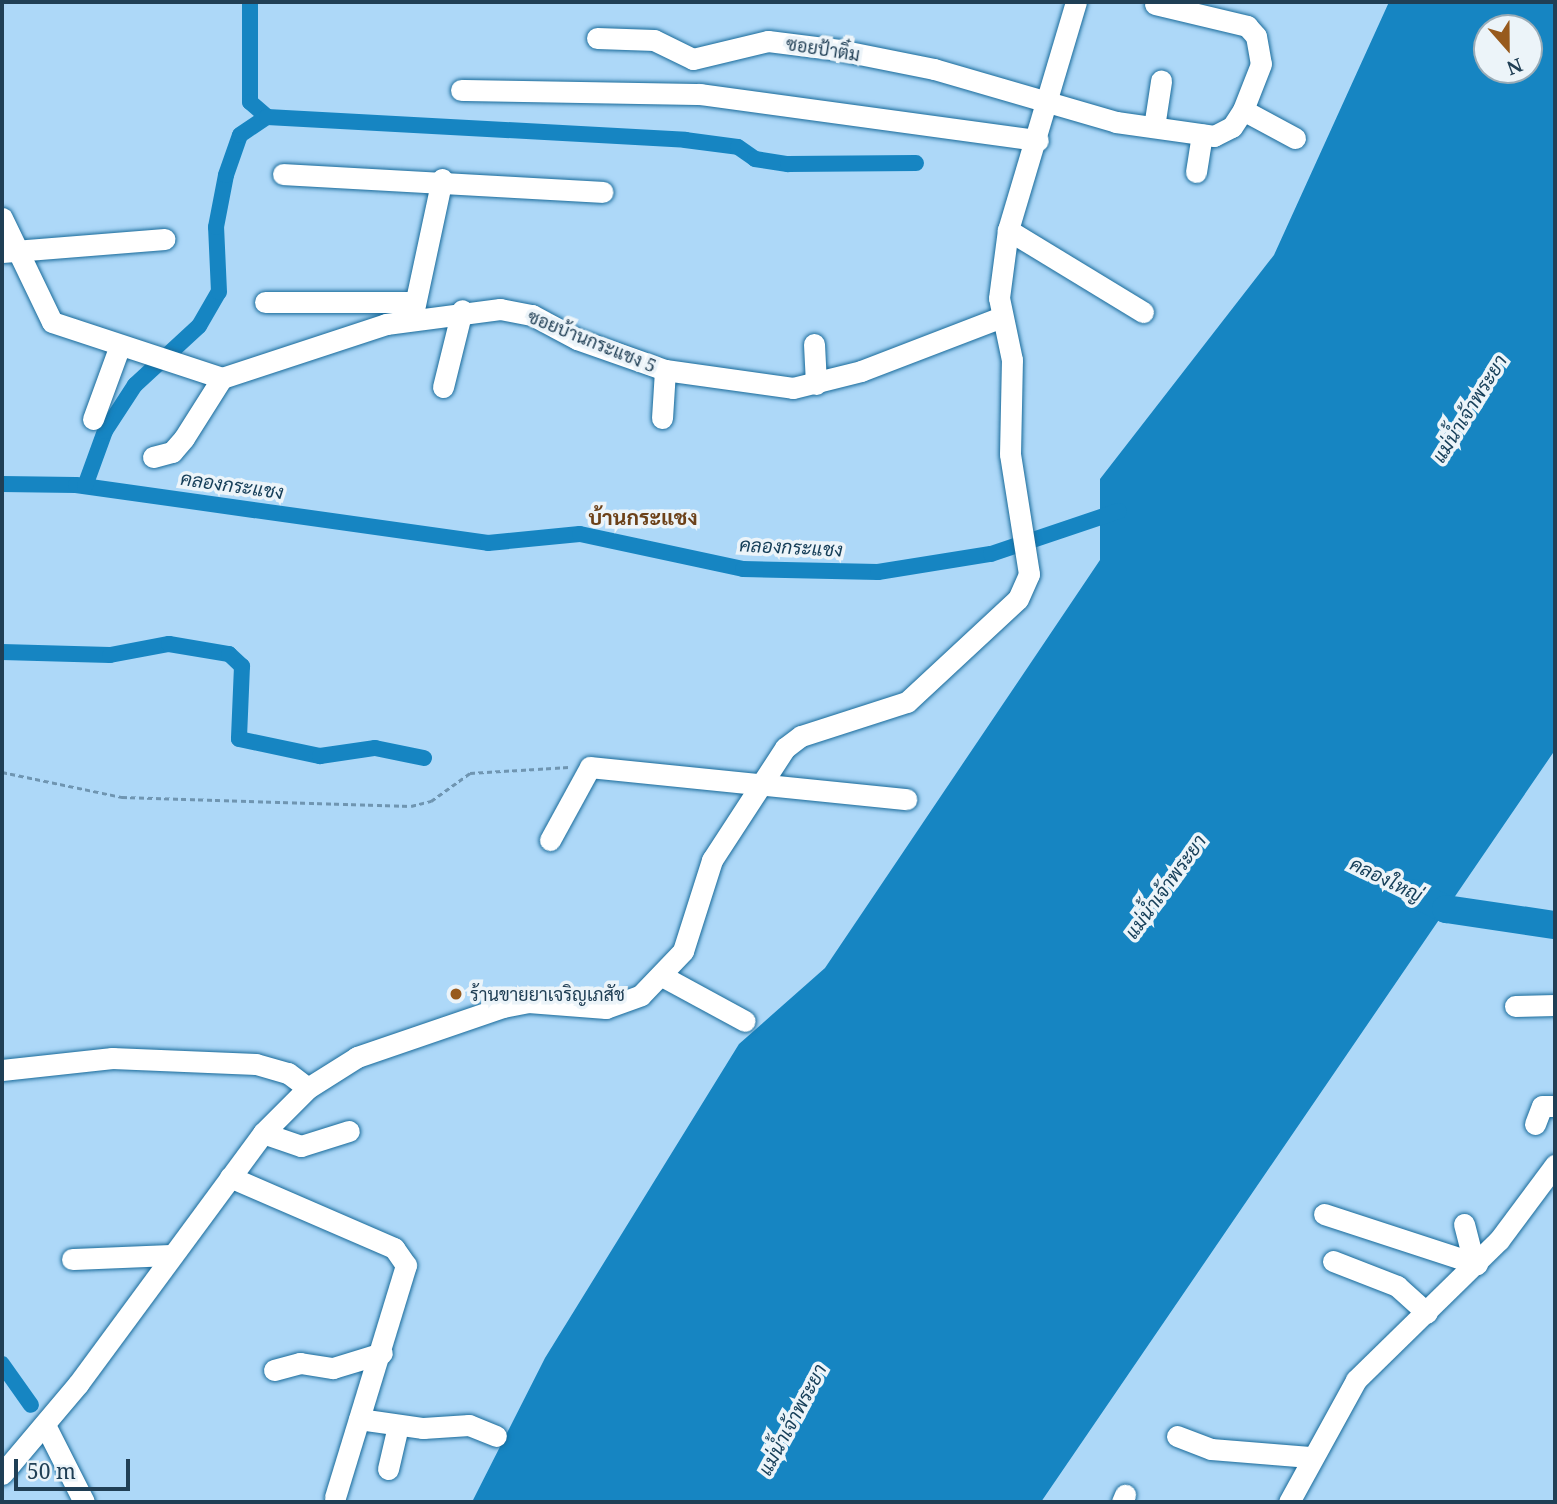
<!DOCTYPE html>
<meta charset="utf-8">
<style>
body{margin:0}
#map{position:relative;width:1557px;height:1504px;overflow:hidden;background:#add8f8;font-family:"Noto Serif",Sarabun,serif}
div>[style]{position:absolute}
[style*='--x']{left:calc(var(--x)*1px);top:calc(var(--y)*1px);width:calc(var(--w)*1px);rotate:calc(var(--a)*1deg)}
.water>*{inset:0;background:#1685c2}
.canal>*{height:16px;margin:-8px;padding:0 8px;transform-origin:8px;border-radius:8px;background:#1685c2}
.river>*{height:28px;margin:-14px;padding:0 14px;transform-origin:14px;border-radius:14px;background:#1685c2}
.path>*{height:2.5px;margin-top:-1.25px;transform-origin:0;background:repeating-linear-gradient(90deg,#6f95b1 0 5px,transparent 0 8.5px)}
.roads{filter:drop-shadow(0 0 2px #186a9a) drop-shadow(0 0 2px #186a9a)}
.minor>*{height:21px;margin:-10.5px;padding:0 10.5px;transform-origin:10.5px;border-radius:10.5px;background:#fff}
.dots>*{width:19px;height:19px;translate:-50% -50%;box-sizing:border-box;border:4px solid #ecf4f9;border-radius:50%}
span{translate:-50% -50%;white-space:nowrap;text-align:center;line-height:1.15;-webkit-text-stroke:7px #ecf4f9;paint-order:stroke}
.street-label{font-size:18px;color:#203f55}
.poi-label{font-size:18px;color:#203f55}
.left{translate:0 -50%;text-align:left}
.water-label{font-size:19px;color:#153e58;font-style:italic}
.quarter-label{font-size:21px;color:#6c4119;font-weight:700}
.frame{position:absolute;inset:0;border:4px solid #203f55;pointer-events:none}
.north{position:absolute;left:1473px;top:14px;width:70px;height:70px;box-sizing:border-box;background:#ecf4f9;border:2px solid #9aacb7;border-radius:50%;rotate:159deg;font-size:19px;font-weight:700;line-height:28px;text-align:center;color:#203f55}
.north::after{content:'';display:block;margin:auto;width:24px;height:32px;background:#975a1d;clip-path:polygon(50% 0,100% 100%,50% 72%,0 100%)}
.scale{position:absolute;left:14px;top:1459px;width:116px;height:32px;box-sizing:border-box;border:4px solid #203f55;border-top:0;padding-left:9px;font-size:21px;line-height:24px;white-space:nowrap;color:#203f55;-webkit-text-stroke:5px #ecf4f9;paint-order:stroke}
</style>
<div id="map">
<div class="water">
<div style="clip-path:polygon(evenodd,1389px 2px,1555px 2px,1555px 750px,1041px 1502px,472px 1502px,545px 1358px,739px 1044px,825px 968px,1100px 560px,1100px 479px,1274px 255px,1389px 2px,1487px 28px,1529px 28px,1529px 70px,1487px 70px,1487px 28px)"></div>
</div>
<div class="canal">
<div style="--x:250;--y:2;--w:100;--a:90"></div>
<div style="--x:250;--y:102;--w:23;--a:41"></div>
<div style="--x:2;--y:484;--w:74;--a:0.8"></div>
<div style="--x:76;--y:485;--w:416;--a:8"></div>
<div style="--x:488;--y:543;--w:92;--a:-5.6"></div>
<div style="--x:580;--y:534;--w:167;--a:12.1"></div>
<div style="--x:743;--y:569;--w:135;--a:1.3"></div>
<div style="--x:878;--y:572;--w:114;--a:-9.1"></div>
<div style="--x:991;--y:554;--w:135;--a:-18.6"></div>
<div style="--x:85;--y:486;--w:59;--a:-70"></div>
<div style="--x:105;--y:431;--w:55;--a:-56.9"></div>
<div style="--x:135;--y:385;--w:87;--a:-42.7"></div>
<div style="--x:199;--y:326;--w:39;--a:-60"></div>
<div style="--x:219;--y:292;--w:65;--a:-92.6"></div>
<div style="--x:216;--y:227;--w:53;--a:-79.1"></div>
<div style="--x:226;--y:175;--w:42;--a:-70.7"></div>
<div style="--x:240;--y:135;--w:32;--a:-34"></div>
<div style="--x:267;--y:117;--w:419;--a:3.1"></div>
<div style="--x:685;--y:140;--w:53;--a:7.5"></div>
<div style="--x:738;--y:147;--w:21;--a:35"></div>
<div style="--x:755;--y:159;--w:33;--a:9"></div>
<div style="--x:788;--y:164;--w:128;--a:-0.4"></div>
<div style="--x:2;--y:652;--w:108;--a:1.6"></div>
<div style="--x:110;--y:655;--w:60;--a:-10.6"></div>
<div style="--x:169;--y:644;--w:61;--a:9.5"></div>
<div style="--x:229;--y:654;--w:18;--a:43"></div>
<div style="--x:242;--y:666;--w:73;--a:92.4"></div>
<div style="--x:239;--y:739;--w:83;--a:11.9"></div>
<div style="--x:320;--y:756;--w:56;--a:-8.3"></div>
<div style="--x:375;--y:748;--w:50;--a:11.5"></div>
<div style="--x:2;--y:1364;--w:50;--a:54.7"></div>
</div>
<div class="river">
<div style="--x:1413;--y:893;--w:37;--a:26"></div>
<div style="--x:1446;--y:909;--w:110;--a:8.4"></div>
</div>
<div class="path">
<div style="--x:2;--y:772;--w:123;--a:11.8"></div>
<div style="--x:122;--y:797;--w:289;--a:1.8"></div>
<div style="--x:411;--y:806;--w:21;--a:-14"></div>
<div style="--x:431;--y:801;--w:48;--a:-35.7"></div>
<div style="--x:470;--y:773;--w:99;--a:-3.5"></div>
</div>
<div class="roads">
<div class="minor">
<div style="--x:1155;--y:4;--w:95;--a:13.4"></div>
<div style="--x:1247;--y:26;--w:13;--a:48"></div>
<div style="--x:1256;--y:36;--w:28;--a:80"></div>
<div style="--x:1261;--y:64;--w:49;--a:111.4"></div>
<div style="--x:597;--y:38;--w:57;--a:2"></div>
<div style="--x:654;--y:40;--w:43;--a:26"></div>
<div style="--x:693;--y:59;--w:77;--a:-13.5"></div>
<div style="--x:768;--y:41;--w:72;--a:7.2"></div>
<div style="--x:839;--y:50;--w:97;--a:11.3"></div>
<div style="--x:934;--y:69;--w:190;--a:16.2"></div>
<div style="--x:1116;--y:122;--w:99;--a:8.1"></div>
<div style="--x:1214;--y:136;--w:20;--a:-27"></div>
<div style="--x:1232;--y:127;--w:20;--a:-57"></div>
<div style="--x:1243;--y:110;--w:59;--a:28.3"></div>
<div style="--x:461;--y:90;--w:239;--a:1"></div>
<div style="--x:700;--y:94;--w:341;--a:7.8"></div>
<div style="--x:1154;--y:127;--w:47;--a:-81.3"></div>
<div style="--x:1196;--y:172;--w:38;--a:-81"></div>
<div style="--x:283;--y:174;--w:320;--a:3.2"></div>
<div style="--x:2;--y:218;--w:115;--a:64.3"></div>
<div style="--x:52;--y:322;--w:179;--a:18.2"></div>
<div style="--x:222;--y:378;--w:173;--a:-18.2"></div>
<div style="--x:386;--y:324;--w:115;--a:-7.5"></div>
<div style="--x:500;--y:309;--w:33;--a:11"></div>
<div style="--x:532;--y:315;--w:51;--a:28.1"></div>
<div style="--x:577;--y:339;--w:93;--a:19.4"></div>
<div style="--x:665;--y:370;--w:129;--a:8"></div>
<div style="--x:793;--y:388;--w:70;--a:-14"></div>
<div style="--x:861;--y:371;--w:151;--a:-21"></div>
<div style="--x:1008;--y:230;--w:158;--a:31.3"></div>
<div style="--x:2;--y:252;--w:163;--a:-4.6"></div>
<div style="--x:265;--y:302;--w:150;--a:0"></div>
<div style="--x:413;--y:314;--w:138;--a:-77.9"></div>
<div style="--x:814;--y:344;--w:40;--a:87.1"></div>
<div style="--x:443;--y:387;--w:79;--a:-76.1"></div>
<div style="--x:662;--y:418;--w:48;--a:-86.4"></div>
<div style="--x:93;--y:419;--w:76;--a:-69.9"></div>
<div style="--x:153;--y:457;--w:20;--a:-15"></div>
<div style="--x:172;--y:452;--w:18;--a:-49"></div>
<div style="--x:184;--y:438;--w:71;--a:-57.7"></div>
<div style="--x:550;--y:840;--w:83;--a:-61.3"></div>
<div style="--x:590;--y:767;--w:318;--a:5.8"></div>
<div style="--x:662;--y:976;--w:94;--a:28.5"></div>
<div style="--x:1515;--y:1006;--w:40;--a:-1.4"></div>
<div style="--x:2;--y:1070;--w:111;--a:-6.2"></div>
<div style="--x:112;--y:1058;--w:144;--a:2.4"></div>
<div style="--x:256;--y:1064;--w:33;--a:16"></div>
<div style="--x:288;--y:1073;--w:25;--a:37"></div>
<div style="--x:1535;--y:1124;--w:19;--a:-69"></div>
<div style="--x:1542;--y:1106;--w:13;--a:0"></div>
<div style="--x:263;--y:1133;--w:40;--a:18.9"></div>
<div style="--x:301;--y:1146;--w:50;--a:-17.4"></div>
<div style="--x:230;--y:1177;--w:179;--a:23.4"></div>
<div style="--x:394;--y:1248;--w:21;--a:55"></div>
<div style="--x:406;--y:1265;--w:243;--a:107"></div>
<div style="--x:1324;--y:1214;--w:161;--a:18.1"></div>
<div style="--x:1464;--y:1224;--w:40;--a:75.6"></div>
<div style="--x:72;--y:1259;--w:100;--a:-2.3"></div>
<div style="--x:1333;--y:1261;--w:69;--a:21.3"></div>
<div style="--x:1397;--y:1286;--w:40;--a:42"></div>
<div style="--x:274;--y:1370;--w:27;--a:-15"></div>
<div style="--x:300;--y:1363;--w:33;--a:9"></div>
<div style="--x:333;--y:1368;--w:51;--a:-17"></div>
<div style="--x:359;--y:1419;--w:65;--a:8"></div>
<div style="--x:423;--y:1428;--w:46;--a:-3.7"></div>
<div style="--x:469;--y:1425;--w:29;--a:22"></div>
<div style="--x:45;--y:1425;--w:86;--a:63.1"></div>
<div style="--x:1177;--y:1436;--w:36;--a:21"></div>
<div style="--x:1211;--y:1449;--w:99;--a:4.6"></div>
<div style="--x:388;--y:1469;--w:44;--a:-76.9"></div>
<div style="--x:2;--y:1474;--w:118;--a:-49.8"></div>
<div style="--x:78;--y:1384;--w:312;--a:-53.6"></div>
<div style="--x:263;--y:1133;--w:64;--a:-45"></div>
<div style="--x:308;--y:1088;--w:58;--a:-32.3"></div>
<div style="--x:357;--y:1057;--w:154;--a:-18.9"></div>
<div style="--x:503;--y:1007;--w:25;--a:-11"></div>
<div style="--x:528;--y:1002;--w:78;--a:4.4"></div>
<div style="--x:606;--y:1008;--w:37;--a:-20"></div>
<div style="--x:641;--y:995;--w:61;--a:-46.3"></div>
<div style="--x:683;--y:951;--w:96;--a:-72.3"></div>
<div style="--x:712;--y:860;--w:134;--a:-56.9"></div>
<div style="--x:785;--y:748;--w:20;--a:-37"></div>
<div style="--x:801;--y:736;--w:111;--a:-17.8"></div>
<div style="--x:907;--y:702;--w:151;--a:-42.9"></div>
<div style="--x:1018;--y:599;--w:27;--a:-66"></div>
<div style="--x:1029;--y:574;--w:121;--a:-99"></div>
<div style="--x:1010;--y:454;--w:94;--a:-88.8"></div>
<div style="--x:1012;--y:360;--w:63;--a:-101.8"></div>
<div style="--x:999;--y:298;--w:69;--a:-82.5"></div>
<div style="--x:1008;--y:230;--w:238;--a:-73.4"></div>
<div style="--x:1122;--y:1502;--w:8;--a:-67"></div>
<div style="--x:1289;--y:1502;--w:139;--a:-61.2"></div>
<div style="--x:1356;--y:1380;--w:200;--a:-44.4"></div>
<div style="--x:1499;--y:1240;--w:94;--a:-53.3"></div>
</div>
</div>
<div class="dots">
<div style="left:456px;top:994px;background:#975a1d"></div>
</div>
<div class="street-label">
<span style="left:823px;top:49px;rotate:9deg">ซอยป้าติ๋ม</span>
<span style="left:592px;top:341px;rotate:22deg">ซอยบ้านกระแชง 5</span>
</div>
<div class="poi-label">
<span class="left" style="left:470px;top:994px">ร้านขายยาเจริญเภสัช</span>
</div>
<div class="water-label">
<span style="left:1470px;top:409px;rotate:-58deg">แม่น้ำเจ้าพระยา</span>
<span style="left:232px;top:486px;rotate:8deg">คลองกระแชง</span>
<span style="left:791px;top:548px;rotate:3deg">คลองกระแชง</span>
<span style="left:1386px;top:880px;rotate:26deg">คลองใหญ่</span>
<span style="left:1166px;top:887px;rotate:-54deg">แม่น้ำเจ้าพระยา</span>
<span style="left:793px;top:1420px;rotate:-62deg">แม่น้ำเจ้าพระยา</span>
</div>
<div class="quarter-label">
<span style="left:643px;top:517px">บ้านกระแชง</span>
</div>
<div class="frame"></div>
<div class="north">N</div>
<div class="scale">50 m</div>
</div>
